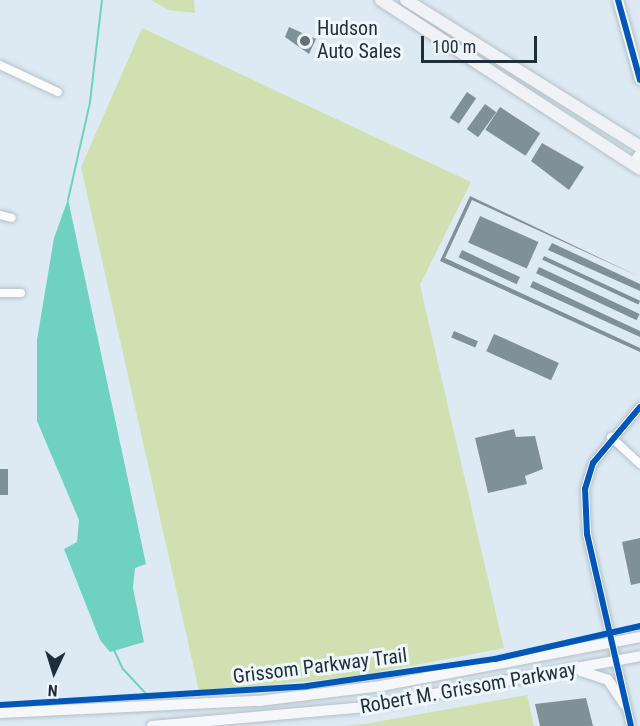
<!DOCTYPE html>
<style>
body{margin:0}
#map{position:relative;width:640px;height:726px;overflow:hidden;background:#ddeaf3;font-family:"Roboto Condensed",sans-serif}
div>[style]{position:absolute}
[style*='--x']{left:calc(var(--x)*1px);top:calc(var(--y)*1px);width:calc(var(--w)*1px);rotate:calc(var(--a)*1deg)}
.green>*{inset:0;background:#d1e0b0}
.water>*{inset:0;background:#6fd2c1}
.stream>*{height:2px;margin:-1px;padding:0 1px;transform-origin:1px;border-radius:1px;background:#6fd2c1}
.building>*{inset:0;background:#809099;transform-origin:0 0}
.roads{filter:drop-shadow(0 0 2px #b3c0c9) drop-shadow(0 0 2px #b3c0c9)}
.minor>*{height:8px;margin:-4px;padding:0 4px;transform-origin:4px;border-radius:4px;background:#fafcfd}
.secondary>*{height:10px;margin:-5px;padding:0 5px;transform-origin:5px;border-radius:5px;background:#f6f7fa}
.primary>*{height:12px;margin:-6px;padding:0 6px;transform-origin:6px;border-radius:6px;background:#f1f2f7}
.cycleway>*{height:6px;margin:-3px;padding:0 3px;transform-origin:3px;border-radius:3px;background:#0057b8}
.dots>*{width:16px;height:16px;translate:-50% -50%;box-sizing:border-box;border:3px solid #eff7fc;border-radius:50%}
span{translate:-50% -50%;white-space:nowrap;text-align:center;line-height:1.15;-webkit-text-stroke:6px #eff7fc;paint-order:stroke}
.poi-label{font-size:20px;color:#1f2f39}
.left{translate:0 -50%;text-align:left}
.street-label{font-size:20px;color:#1f2f39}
.north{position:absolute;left:24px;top:642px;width:60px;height:60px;-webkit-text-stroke:4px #eff7fc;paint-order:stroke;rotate:184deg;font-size:16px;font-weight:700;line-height:24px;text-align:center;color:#1f2f39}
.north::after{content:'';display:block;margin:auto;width:21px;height:27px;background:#1f2f39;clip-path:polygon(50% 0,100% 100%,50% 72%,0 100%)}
.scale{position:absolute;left:421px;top:36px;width:116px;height:27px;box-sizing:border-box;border:3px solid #1f2f39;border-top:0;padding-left:8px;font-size:18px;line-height:21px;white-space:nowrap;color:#1f2f39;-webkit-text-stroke:4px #eff7fc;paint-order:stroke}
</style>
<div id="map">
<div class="green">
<div style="clip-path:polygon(151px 0,194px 0,195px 13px,169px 10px)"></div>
<div style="clip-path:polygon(142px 28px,471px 182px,420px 285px,504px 648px,353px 677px,199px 691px,81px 167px)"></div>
<div style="clip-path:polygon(527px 695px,534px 726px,343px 726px,365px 724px)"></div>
</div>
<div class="water">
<div style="clip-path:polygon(68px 199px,146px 564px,135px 568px,133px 588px,144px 642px,110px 652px,100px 640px,64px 549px,77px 542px,79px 520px,37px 421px,37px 340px,54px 238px)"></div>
</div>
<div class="stream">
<div style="--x:68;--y:200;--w:100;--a:-77.3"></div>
<div style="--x:90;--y:102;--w:103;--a:-83.3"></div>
<div style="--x:114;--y:650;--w:21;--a:65"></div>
<div style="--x:123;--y:669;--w:35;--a:47"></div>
</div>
<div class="building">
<div style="clip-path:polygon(289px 27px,316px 39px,309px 54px,285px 37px)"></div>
<div style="left:467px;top:92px;width:11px;height:31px;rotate:34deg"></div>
<div style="left:485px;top:104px;width:14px;height:31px;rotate:36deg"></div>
<div style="left:500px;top:107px;width:48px;height:27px;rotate:33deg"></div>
<div style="clip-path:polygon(542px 143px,584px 167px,569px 190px,531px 161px)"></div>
<div style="clip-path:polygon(470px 196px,640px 277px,472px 200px,445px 258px,640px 348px,640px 352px,440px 261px)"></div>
<div style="left:480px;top:216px;width:64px;height:29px;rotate:24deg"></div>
<div style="clip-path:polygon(552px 243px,640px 284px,640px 291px,548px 250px)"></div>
<div style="left:462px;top:250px;width:64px;height:8px;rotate:25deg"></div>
<div style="left:544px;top:256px;width:106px;height:4px;rotate:25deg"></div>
<div style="left:539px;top:267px;width:111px;height:7px;rotate:25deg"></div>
<div style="clip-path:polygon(533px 281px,640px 331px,640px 337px,530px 287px)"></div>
<div style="left:454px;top:331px;width:26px;height:7px;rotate:23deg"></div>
<div style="left:494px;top:334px;width:71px;height:19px;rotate:24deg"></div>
<div style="clip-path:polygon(514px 429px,516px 437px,535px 436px,543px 469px,525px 476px,527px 484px,488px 493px,475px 438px)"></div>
<div style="left:0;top:469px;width:8px;height:26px"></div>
<div style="clip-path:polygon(640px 538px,640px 583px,631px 585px,622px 542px)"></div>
<div style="clip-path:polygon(586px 698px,593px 726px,540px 726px,535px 704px)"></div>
</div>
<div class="roads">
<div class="minor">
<div style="--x:0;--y:65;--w:64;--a:25"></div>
<div style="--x:0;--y:215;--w:12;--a:14"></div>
<div style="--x:0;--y:293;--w:21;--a:0"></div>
<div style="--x:611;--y:437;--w:40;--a:43"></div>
<div style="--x:631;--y:726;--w:197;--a:-102.9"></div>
<div style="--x:587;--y:534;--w:45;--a:-92.5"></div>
<div style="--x:585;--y:489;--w:27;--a:-73"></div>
<div style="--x:593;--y:463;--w:73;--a:-50"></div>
</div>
<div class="secondary">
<div style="--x:618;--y:0;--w:83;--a:74.6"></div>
<div style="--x:633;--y:164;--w:12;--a:-55"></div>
<div style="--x:581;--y:671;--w:28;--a:18"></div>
<div style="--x:608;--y:680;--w:29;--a:56"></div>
<div style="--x:0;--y:713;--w:259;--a:-2.7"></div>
<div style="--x:259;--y:701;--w:123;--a:-7"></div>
<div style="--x:381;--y:686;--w:264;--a:-10.7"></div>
<div style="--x:152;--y:726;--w:212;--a:-5.1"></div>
<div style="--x:363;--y:707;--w:282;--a:-10.4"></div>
</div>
<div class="primary">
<div style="--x:381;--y:0;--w:309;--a:33.1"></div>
<div style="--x:406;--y:0;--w:276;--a:32.1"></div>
</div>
</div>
<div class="cycleway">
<div style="--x:618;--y:0;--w:83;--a:74.6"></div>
<div style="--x:0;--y:705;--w:308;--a:-3.5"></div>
<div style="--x:307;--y:686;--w:190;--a:-8.2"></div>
<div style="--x:495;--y:659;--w:149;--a:-12.8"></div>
<div style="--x:631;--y:726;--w:197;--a:-102.9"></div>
<div style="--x:587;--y:534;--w:45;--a:-92.5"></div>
<div style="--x:585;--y:489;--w:27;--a:-73"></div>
<div style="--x:593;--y:463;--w:73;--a:-50"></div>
</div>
<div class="dots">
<div style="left:305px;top:41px;background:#62707a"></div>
</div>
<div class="poi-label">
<span class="left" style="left:317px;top:40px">Hudson<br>Auto Sales</span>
</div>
<div class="street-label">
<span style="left:320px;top:666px;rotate:-7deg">Grissom Parkway Trail</span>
<span style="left:468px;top:688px;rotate:-10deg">Robert M. Grissom Parkway</span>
</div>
<div class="north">N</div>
<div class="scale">100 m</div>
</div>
